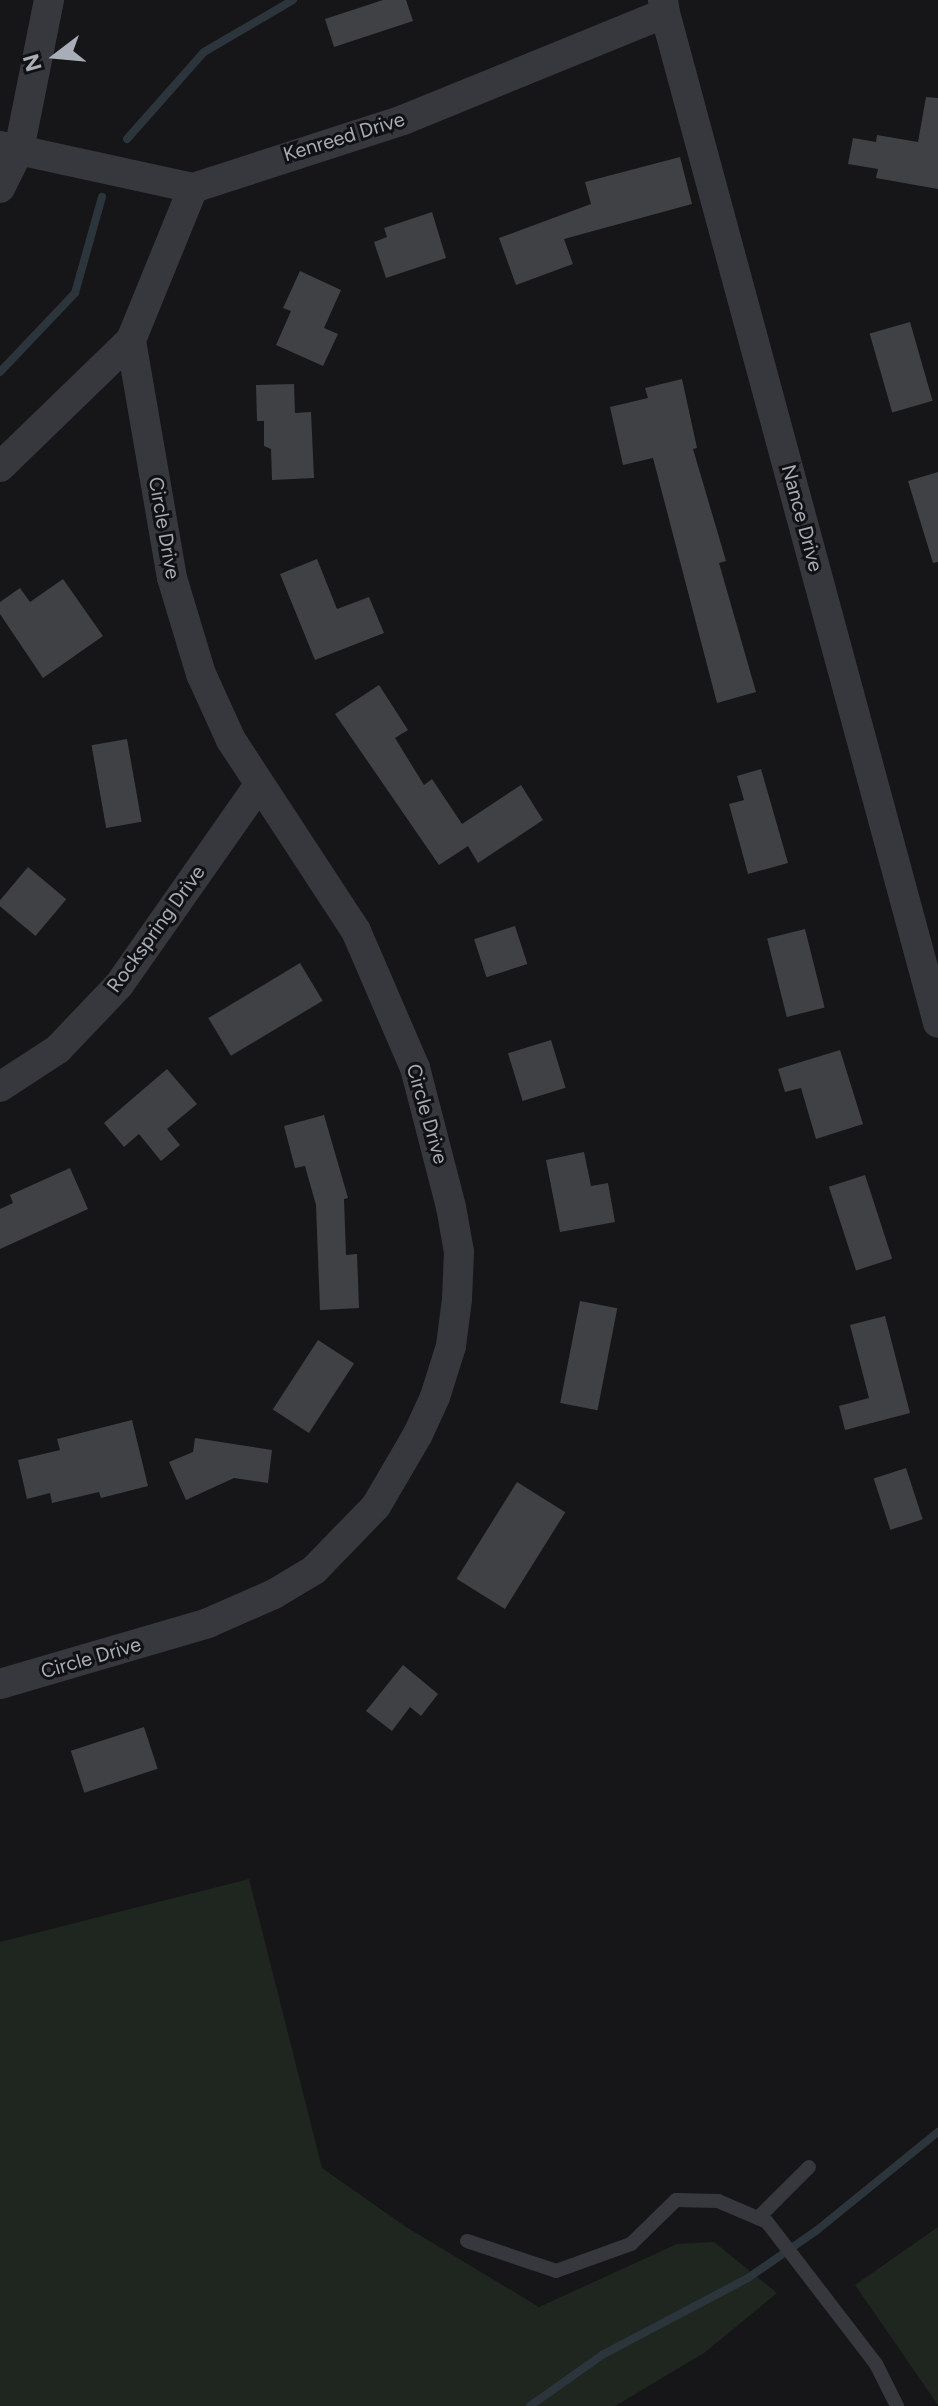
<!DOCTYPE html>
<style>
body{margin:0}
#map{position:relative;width:938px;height:2406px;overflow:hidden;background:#161618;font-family:Figtree,sans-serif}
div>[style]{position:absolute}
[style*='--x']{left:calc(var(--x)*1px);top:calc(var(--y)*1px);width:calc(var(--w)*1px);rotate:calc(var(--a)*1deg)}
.green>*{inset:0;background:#1e261f}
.stream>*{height:8px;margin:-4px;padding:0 4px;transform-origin:4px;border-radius:4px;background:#2c353c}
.building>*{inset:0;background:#404145;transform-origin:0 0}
.lane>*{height:14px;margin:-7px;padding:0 7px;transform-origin:7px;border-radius:7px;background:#37383d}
.street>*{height:30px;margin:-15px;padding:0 15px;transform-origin:15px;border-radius:15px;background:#37383d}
span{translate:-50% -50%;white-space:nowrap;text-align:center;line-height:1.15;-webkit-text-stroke:6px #111113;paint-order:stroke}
.street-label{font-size:20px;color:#a8adb8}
.north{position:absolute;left:16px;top:16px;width:80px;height:80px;-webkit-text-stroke:6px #111113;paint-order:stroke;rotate:254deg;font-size:22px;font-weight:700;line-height:32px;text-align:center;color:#a8adb8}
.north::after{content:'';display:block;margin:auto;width:28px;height:36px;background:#a8adb8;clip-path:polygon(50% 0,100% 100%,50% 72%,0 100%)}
</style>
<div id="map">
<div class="green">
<div style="clip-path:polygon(249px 1879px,322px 2168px,406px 2227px,539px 2307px,677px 2244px,714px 2242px,777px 2293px,704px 2353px,615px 2406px,0 2406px,0 1942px)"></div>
<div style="clip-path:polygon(938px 2227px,938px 2405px,855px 2285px)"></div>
</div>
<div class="stream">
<div style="--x:127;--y:139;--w:116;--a:-48.5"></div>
<div style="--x:204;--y:52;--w:103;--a:-30.3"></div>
<div style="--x:0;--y:372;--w:109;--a:-46.5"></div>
<div style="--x:75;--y:293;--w:100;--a:-74.3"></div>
<div style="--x:530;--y:2406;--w:88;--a:-35.3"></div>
<div style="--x:602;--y:2355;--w:165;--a:-27.8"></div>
<div style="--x:748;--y:2278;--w:83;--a:-34.7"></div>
<div style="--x:816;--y:2231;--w:157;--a:-39.1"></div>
</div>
<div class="building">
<div style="clip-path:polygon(383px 0,406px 0,413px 21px,334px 47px,325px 19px)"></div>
<div style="clip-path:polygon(926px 97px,938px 98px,938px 189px,876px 178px,878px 169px,848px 164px,853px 138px,876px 142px,877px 135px,918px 142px)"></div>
<div style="clip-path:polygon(680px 157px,692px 204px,564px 239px,573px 264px,516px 285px,499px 238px,591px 204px,585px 182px)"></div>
<div style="clip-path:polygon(432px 212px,446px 258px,386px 278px,374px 242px,387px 237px,384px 228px)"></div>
<div style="clip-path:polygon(300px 271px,341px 290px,324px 328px,338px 334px,323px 366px,276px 345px,291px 311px,283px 308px)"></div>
<div style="left:910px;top:322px;width:82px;height:42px;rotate:74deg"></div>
<div style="clip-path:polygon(682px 379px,697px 448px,693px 449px,726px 561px,719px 563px,756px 692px,717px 703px,653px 458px,623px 465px,610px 407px,648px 398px,645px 388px)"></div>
<div style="clip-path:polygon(294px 384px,295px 413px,311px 412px,314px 478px,272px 480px,271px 449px,264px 446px,264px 421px,257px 421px,256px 385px)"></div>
<div style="clip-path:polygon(938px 472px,938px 562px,933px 563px,908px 481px)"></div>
<div style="clip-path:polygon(317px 559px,337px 609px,369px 597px,384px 633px,315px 660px,280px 574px)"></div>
<div style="clip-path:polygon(63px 579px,103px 636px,43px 678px,0 614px,0 602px,20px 588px,30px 602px)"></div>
<div style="clip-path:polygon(379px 685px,408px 730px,395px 738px,424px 785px,432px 779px,462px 824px,521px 785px,543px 820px,478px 863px,468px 846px,439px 865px,335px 714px)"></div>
<div style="left:127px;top:739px;width:84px;height:36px;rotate:80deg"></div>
<div style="clip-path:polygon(761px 769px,788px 863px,748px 874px,729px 804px,744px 800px,737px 776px)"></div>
<div style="left:28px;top:867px;width:50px;height:48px;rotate:40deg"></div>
<div style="left:515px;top:926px;width:40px;height:43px;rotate:72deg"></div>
<div style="left:805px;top:929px;width:81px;height:39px;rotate:76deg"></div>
<div style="left:300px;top:963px;width:44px;height:107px;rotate:59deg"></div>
<div style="left:551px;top:1040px;width:50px;height:45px;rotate:73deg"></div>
<div style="clip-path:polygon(840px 1050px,863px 1124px,816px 1139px,801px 1088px,785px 1092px,778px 1069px)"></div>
<div style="clip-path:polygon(167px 1069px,197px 1104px,167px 1129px,180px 1145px,161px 1161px,139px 1134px,124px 1147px,104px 1123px)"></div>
<div style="clip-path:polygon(324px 1115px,348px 1198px,344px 1199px,346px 1255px,357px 1254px,359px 1308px,320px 1310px,316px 1205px,305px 1166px,295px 1168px,284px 1126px)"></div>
<div style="clip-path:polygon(584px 1152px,591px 1186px,608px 1183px,615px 1222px,560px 1232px,546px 1160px)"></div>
<div style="clip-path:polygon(70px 1168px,88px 1209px,0 1249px,0 1209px,13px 1203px,10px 1195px)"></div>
<div style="left:865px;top:1175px;width:88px;height:38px;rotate:72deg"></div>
<div style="left:580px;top:1301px;width:38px;height:104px;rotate:11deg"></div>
<div style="clip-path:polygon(885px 1316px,910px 1413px,845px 1430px,839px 1406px,869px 1398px,850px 1325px)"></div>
<div style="left:318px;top:1340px;width:43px;height:83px;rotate:33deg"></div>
<div style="clip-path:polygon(132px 1420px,148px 1486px,101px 1498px,99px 1492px,52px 1503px,50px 1493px,27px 1499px,18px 1460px,60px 1450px,57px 1439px)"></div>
<div style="clip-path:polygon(195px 1438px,272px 1450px,268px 1483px,234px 1478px,186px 1500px,169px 1462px,193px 1452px)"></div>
<div style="left:906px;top:1468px;width:54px;height:34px;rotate:72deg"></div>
<div style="left:517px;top:1482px;width:57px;height:114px;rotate:32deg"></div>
<div style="clip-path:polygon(403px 1665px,438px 1694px,421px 1716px,410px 1707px,392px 1731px,366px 1711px)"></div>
<div style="left:144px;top:1727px;width:44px;height:77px;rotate:72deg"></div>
</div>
<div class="lane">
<div style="--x:758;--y:2218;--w:72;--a:-45"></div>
<div style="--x:467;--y:2241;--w:94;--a:18.6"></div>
<div style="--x:556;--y:2271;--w:80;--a:-19.8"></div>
<div style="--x:631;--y:2244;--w:63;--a:-44.4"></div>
<div style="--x:676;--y:2200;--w:42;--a:1.4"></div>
<div style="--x:718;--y:2201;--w:53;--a:23.2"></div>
<div style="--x:767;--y:2222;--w:179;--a:52.5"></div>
<div style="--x:876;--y:2364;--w:47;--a:63.4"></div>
</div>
<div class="street">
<div style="--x:665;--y:13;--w:1046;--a:74.87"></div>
<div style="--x:0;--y:146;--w:198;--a:12.3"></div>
<div style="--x:193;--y:188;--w:221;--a:-17.9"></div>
<div style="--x:403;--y:120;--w:283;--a:-22.2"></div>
<div style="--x:665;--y:13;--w:13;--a:-99"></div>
<div style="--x:0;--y:188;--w:42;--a:-63.4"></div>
<div style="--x:19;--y:150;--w:153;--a:-78.7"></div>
<div style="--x:0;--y:467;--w:182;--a:-44.1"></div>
<div style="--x:131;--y:340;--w:164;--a:-67.8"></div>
<div style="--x:0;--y:1087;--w:69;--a:-33.2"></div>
<div style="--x:58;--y:1049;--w:88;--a:-46.4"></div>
<div style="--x:119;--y:985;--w:244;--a:-55"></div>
<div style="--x:0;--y:1684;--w:217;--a:-16.3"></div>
<div style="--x:208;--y:1623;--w:72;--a:-23.7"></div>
<div style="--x:274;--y:1594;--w:47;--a:-31"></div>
<div style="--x:314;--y:1570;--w:89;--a:-45.9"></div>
<div style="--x:376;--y:1506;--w:83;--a:-59.7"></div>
<div style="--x:418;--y:1434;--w:41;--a:-65.3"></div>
<div style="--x:435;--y:1397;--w:53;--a:-72.6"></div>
<div style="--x:451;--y:1346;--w:47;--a:-82.7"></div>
<div style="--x:457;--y:1299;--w:47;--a:-87.6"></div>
<div style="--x:459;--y:1252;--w:46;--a:-100.1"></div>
<div style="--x:451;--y:1207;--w:144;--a:-104.5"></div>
<div style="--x:415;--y:1068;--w:149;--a:-113.3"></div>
<div style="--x:356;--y:931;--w:228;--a:-123.2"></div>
<div style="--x:231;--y:740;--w:72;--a:-114.4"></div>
<div style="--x:201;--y:674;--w:100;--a:-106.8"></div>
<div style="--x:172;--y:578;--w:242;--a:-99.8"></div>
</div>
<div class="street-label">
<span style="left:344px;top:137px;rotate:-17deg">Kenreed Drive</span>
<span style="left:802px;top:518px;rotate:75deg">Nance Drive</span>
<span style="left:164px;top:528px;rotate:80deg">Circle Drive</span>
<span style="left:156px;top:929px;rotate:-54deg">Rockspring Drive</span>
<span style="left:427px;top:1114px;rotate:74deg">Circle Drive</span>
<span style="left:91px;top:1658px;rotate:-16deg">Circle Drive</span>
</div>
<div class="north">N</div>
</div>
